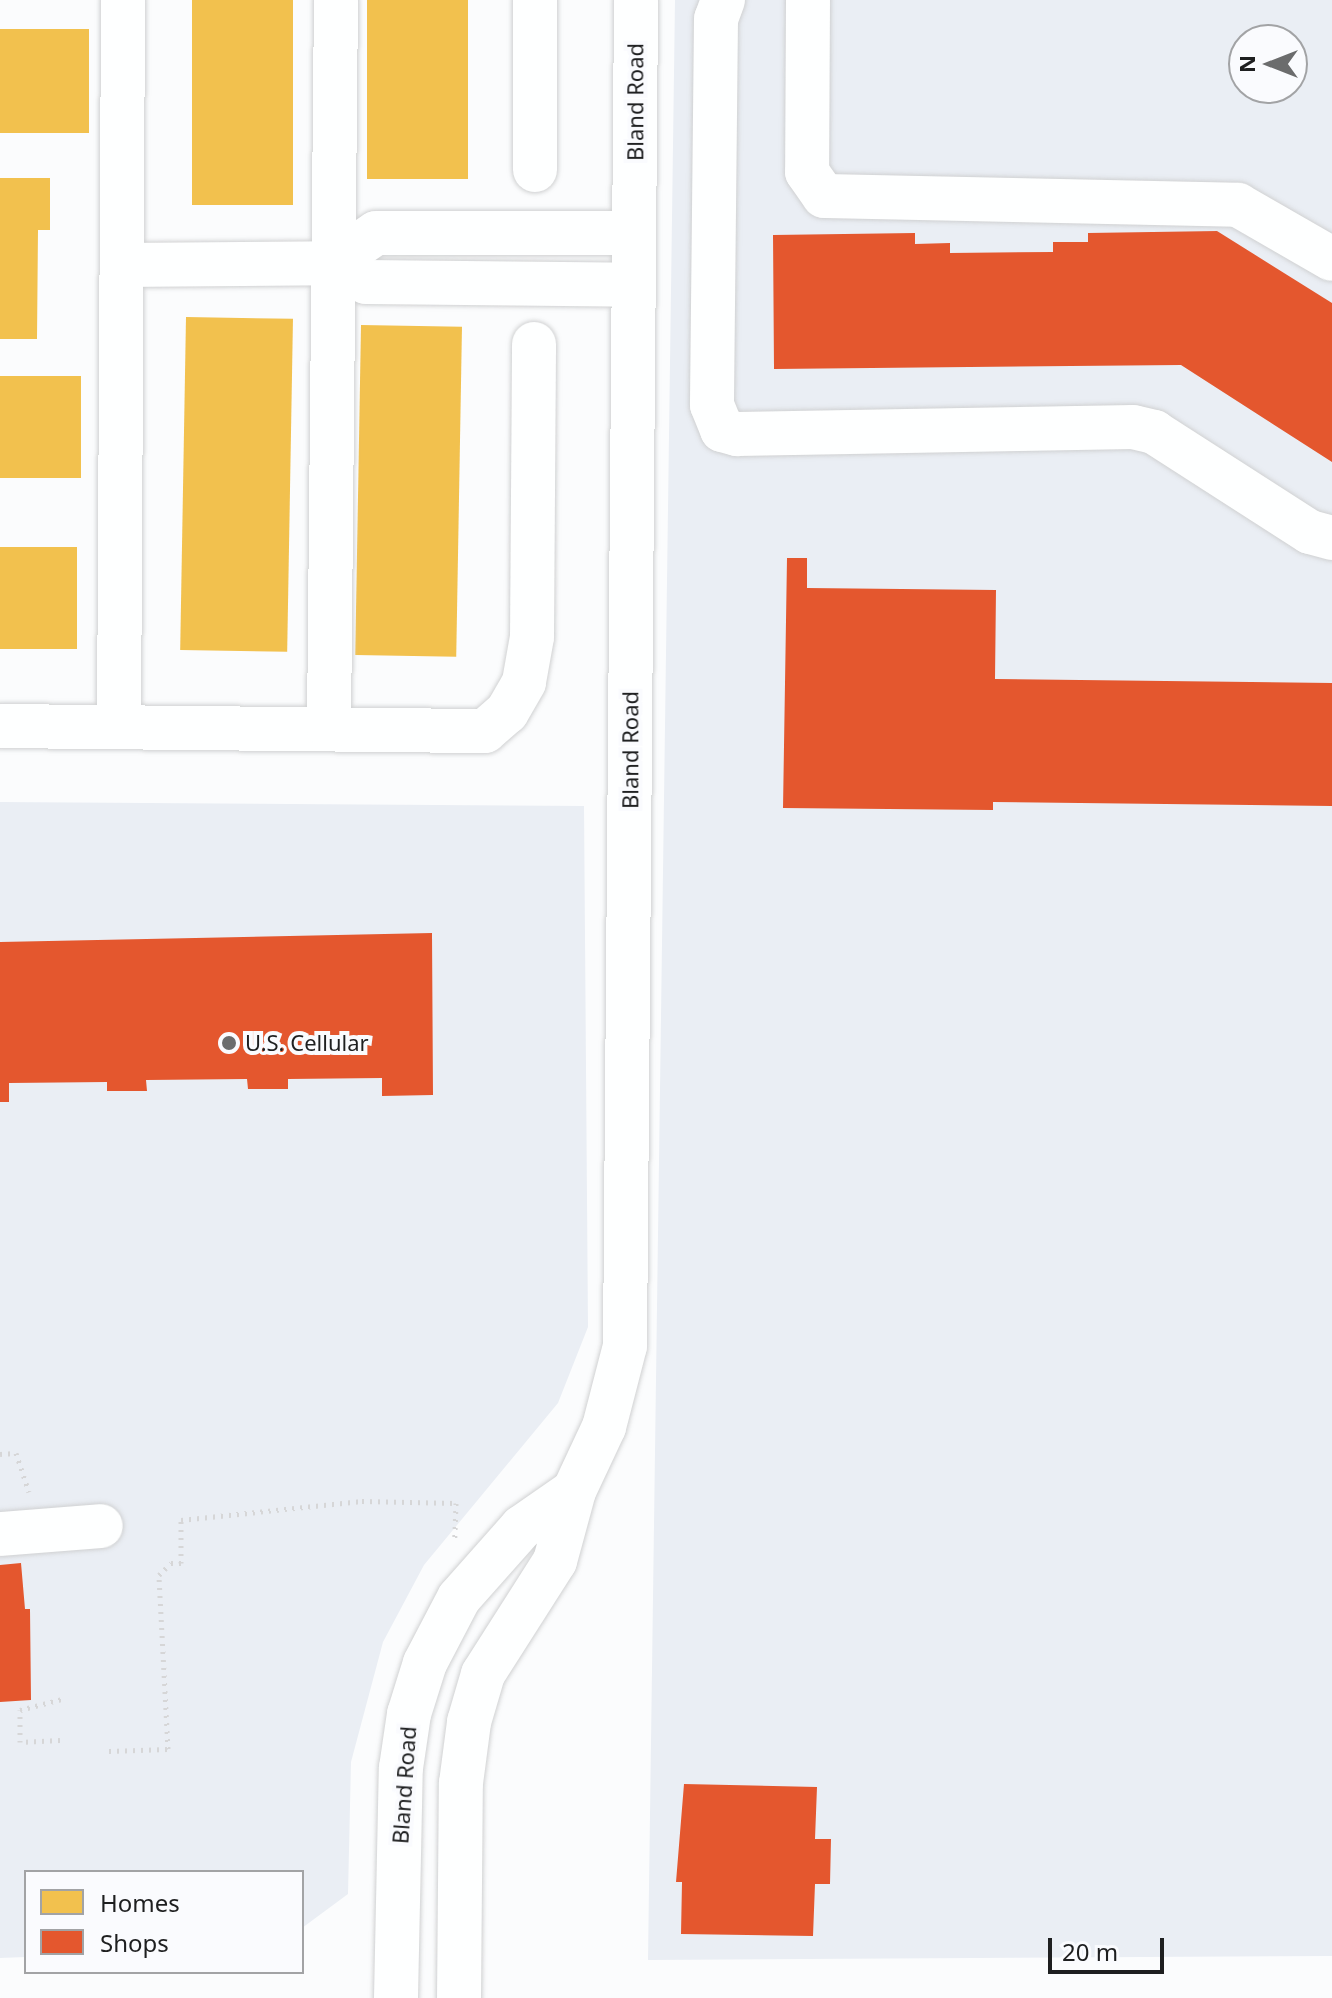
<!DOCTYPE html>
<style>
body{margin:0}
#map{position:relative;width:1332px;height:1998px;overflow:hidden;background:#fbfcfd;font-family:"Noto Sans",sans-serif}
div>[style]{position:absolute}
[style*='--x']{left:calc(var(--x)*1px);top:calc(var(--y)*1px);width:calc(var(--w)*1px);rotate:calc(var(--a)*1deg)}
.built>*{inset:0;background:#eaeef4}
.homes>*{inset:0;background:#f2c14e;transform-origin:0 0}
.shops>*{inset:0;background:#e4572e}
.path>*{height:5px;margin-top:-2.5px;transform-origin:0;background:repeating-linear-gradient(90deg,#d6d6d7 0 2px,transparent 0 8px)}
.roads{filter:drop-shadow(0 0 2px #d0d1d2) drop-shadow(0 0 2px #d0d1d2)}
.minor>*{height:44px;margin:-22px;padding:0 22px;transform-origin:22px;border-radius:22px;background:#feffff}
.dots>*{width:22px;height:22px;translate:-50% -50%;box-sizing:border-box;border:4px solid #fafbfe;border-radius:50%}
span{translate:-50% -50%;white-space:nowrap;text-align:center;line-height:1.15;-webkit-text-stroke:8px #fafbfe;paint-order:stroke}
.street-label{font-size:22px;color:#1e1f20}
.poi-label{font-size:22px;color:#1e1f20}
.left{translate:0 -50%;text-align:left}
.legend{position:absolute;left:24px;top:1870px;width:280px;height:104px;box-sizing:border-box;background:#fafbfe;border:2px solid #a2a3a5;margin:0;padding:10px 14px;list-style:none;font-size:24px;color:#1e1f20}
.legend li{display:flex;align-items:center;gap:16px;height:40px}
.legend b{width:40px;border:2px solid #a2a3a5}
.north{position:absolute;left:1228px;top:24px;width:80px;height:80px;box-sizing:border-box;background:#fafbfe;border:2px solid #a2a3a5;border-radius:50%;rotate:270deg;font-size:22px;font-weight:700;line-height:32px;text-align:center;color:#1e1f20}
.north::after{content:'';display:block;margin:auto;width:28px;height:36px;background:#6b6c6d;clip-path:polygon(50% 0,100% 100%,50% 72%,0 100%)}
.scale{position:absolute;left:1048px;top:1938px;width:116px;height:36px;box-sizing:border-box;border:4px solid #1e1f20;border-top:0;padding-left:10px;font-size:24px;line-height:28px;white-space:nowrap;color:#1e1f20;-webkit-text-stroke:6px #fafbfe;paint-order:stroke}
</style>
<div id="map">
<div class="built">
<div style="clip-path:polygon(evenodd,675px 0,1332px 0,1332px 1956px,648px 1960px,675px 0,1244px 40px,1292px 40px,1292px 88px,1244px 88px,1244px 40px)"></div>
<div style="clip-path:polygon(0 802px,584px 806px,588px 1327px,558px 1403px,424px 1565px,383px 1642px,351px 1762px,348px 1894px,302px 1928px,302px 1872px,26px 1872px,26px 1957px,0 1958px)"></div>
</div>
<div class="homes">
<div style="left:192px;top:0;width:101px;height:205px"></div>
<div style="left:367px;top:0;width:101px;height:179px"></div>
<div style="left:0;top:29px;width:89px;height:104px"></div>
<div style="clip-path:polygon(0 178px,50px 178px,50px 230px,38px 230px,37px 339px,0 339px)"></div>
<div style="left:186px;top:317px;width:107px;height:333px;rotate:1deg"></div>
<div style="left:361px;top:325px;width:101px;height:330px;rotate:1deg"></div>
<div style="left:0;top:376px;width:81px;height:102px"></div>
<div style="left:0;top:547px;width:77px;height:102px"></div>
</div>
<div class="shops">
<div style="clip-path:polygon(1217px 231px,1332px 303px,1332px 462px,1181px 365px,774px 369px,773px 235px,915px 233px,915px 244px,950px 243px,950px 253px,1053px 252px,1053px 242px,1088px 242px,1088px 233px)"></div>
<div style="clip-path:polygon(787px 558px,807px 558px,807px 588px,996px 590px,995px 679px,1332px 683px,1332px 806px,993px 802px,993px 810px,783px 808px)"></div>
<div style="clip-path:polygon(432px 933px,433px 1095px,382px 1096px,382px 1078px,288px 1079px,288px 1089px,248px 1089px,247px 1079px,146px 1080px,147px 1091px,107px 1091px,107px 1082px,9px 1083px,9px 1102px,0 1102px,0 942px)"></div>
<div style="clip-path:polygon(21px 1563px,25px 1609px,30px 1609px,31px 1700px,0 1702px,0 1565px)"></div>
<div style="clip-path:polygon(684px 1784px,817px 1787px,815px 1839px,831px 1839px,830px 1884px,815px 1884px,813px 1936px,681px 1934px,682px 1882px,676px 1882px)"></div>
</div>
<div class="path">
<div style="--x:0;--y:1454;--w:16;--a:-4"></div>
<div style="--x:16;--y:1453;--w:41;--a:71.6"></div>
<div style="--x:60;--y:1740;--w:40;--a:177.1"></div>
<div style="--x:20;--y:1742;--w:32;--a:-90"></div>
<div style="--x:20;--y:1710;--w:43;--a:-14.7"></div>
<div style="--x:109;--y:1751;--w:59;--a:-1.9"></div>
<div style="--x:168;--y:1749;--w:174;--a:-93"></div>
<div style="--x:159;--y:1575;--w:17;--a:-45"></div>
<div style="--x:171;--y:1563;--w:10;--a:0"></div>
<div style="--x:181;--y:1563;--w:43;--a:-90"></div>
<div style="--x:181;--y:1520;--w:182;--a:-6"></div>
<div style="--x:362;--y:1501;--w:94;--a:1.2"></div>
<div style="--x:456;--y:1503;--w:35;--a:92"></div>
</div>
<div class="roads">
<div class="minor">
<div style="--x:723;--y:0;--w:20;--a:110"></div>
<div style="--x:716;--y:19;--w:386;--a:90.6"></div>
<div style="--x:712;--y:405;--w:27;--a:68"></div>
<div style="--x:722;--y:430;--w:16;--a:15"></div>
<div style="--x:737;--y:434;--w:396;--a:-1"></div>
<div style="--x:1133;--y:427;--w:22;--a:13"></div>
<div style="--x:1154;--y:432;--w:185;--a:32.7"></div>
<div style="--x:1310;--y:532;--w:23;--a:15"></div>
<div style="--x:808;--y:0;--w:172;--a:90.3"></div>
<div style="--x:807;--y:172;--w:29;--a:55"></div>
<div style="--x:824;--y:196;--w:414;--a:1.2"></div>
<div style="--x:1238;--y:205;--w:108;--a:29.9"></div>
<div style="--x:535;--y:170;--w:170;--a:-90"></div>
<div style="--x:332;--y:263;--w:53;--a:-34.3"></div>
<div style="--x:376;--y:233;--w:258;--a:0"></div>
<div style="--x:122;--y:265;--w:210;--a:-0.5"></div>
<div style="--x:332;--y:263;--w:39;--a:29"></div>
<div style="--x:366;--y:282;--w:268;--a:0.6"></div>
<div style="--x:0;--y:726;--w:485;--a:0.6"></div>
<div style="--x:485;--y:731;--w:29;--a:-41"></div>
<div style="--x:507;--y:712;--w:34;--a:-60"></div>
<div style="--x:524;--y:682;--w:46;--a:-79.9"></div>
<div style="--x:532;--y:637;--w:293;--a:-89.6"></div>
<div style="--x:119;--y:727;--w:727;--a:-89.68"></div>
<div style="--x:329;--y:727;--w:727;--a:-89.45"></div>
<div style="--x:0;--y:1534;--w:101;--a:-4.5"></div>
<div style="--x:396;--y:1998;--w:230;--a:-88.8"></div>
<div style="--x:401;--y:1768;--w:55;--a:-81.6"></div>
<div style="--x:409;--y:1714;--w:53;--a:-72.6"></div>
<div style="--x:425;--y:1663;--w:73;--a:-62.4"></div>
<div style="--x:459;--y:1598;--w:95;--a:-48.4"></div>
<div style="--x:522;--y:1527;--w:63;--a:-34.7"></div>
<div style="--x:459;--y:1998;--w:215;--a:-89.5"></div>
<div style="--x:461;--y:1783;--w:62;--a:-82.5"></div>
<div style="--x:469;--y:1722;--w:50;--a:-73.7"></div>
<div style="--x:483;--y:1674;--w:134;--a:-57.5"></div>
<div style="--x:555;--y:1561;--w:73;--a:-74.8"></div>
<div style="--x:574;--y:1491;--w:71;--a:-64.9"></div>
<div style="--x:604;--y:1427;--w:84;--a:-75.5"></div>
<div style="--x:625;--y:1346;--w:1346;--a:-89.53"></div>
</div>
</div>
<div class="dots">
<div style="left:229px;top:1043px;background:#6b6c6d"></div>
</div>
<div class="street-label">
<span style="left:635px;top:102px;rotate:-90deg">Bland Road</span>
<span style="left:630px;top:750px;rotate:-90deg">Bland Road</span>
<span style="left:404px;top:1785px;rotate:-86deg">Bland Road</span>
</div>
<div class="poi-label">
<span class="left" style="left:245px;top:1043px">U.S. Cellular</span>
</div>
<ul class="legend">
<li><b style="height:22px;background:#f2c14e"></b>Homes</li>
<li><b style="height:22px;background:#e4572e"></b>Shops</li>
</ul>
<div class="north">N</div>
<div class="scale">20 m</div>
</div>
